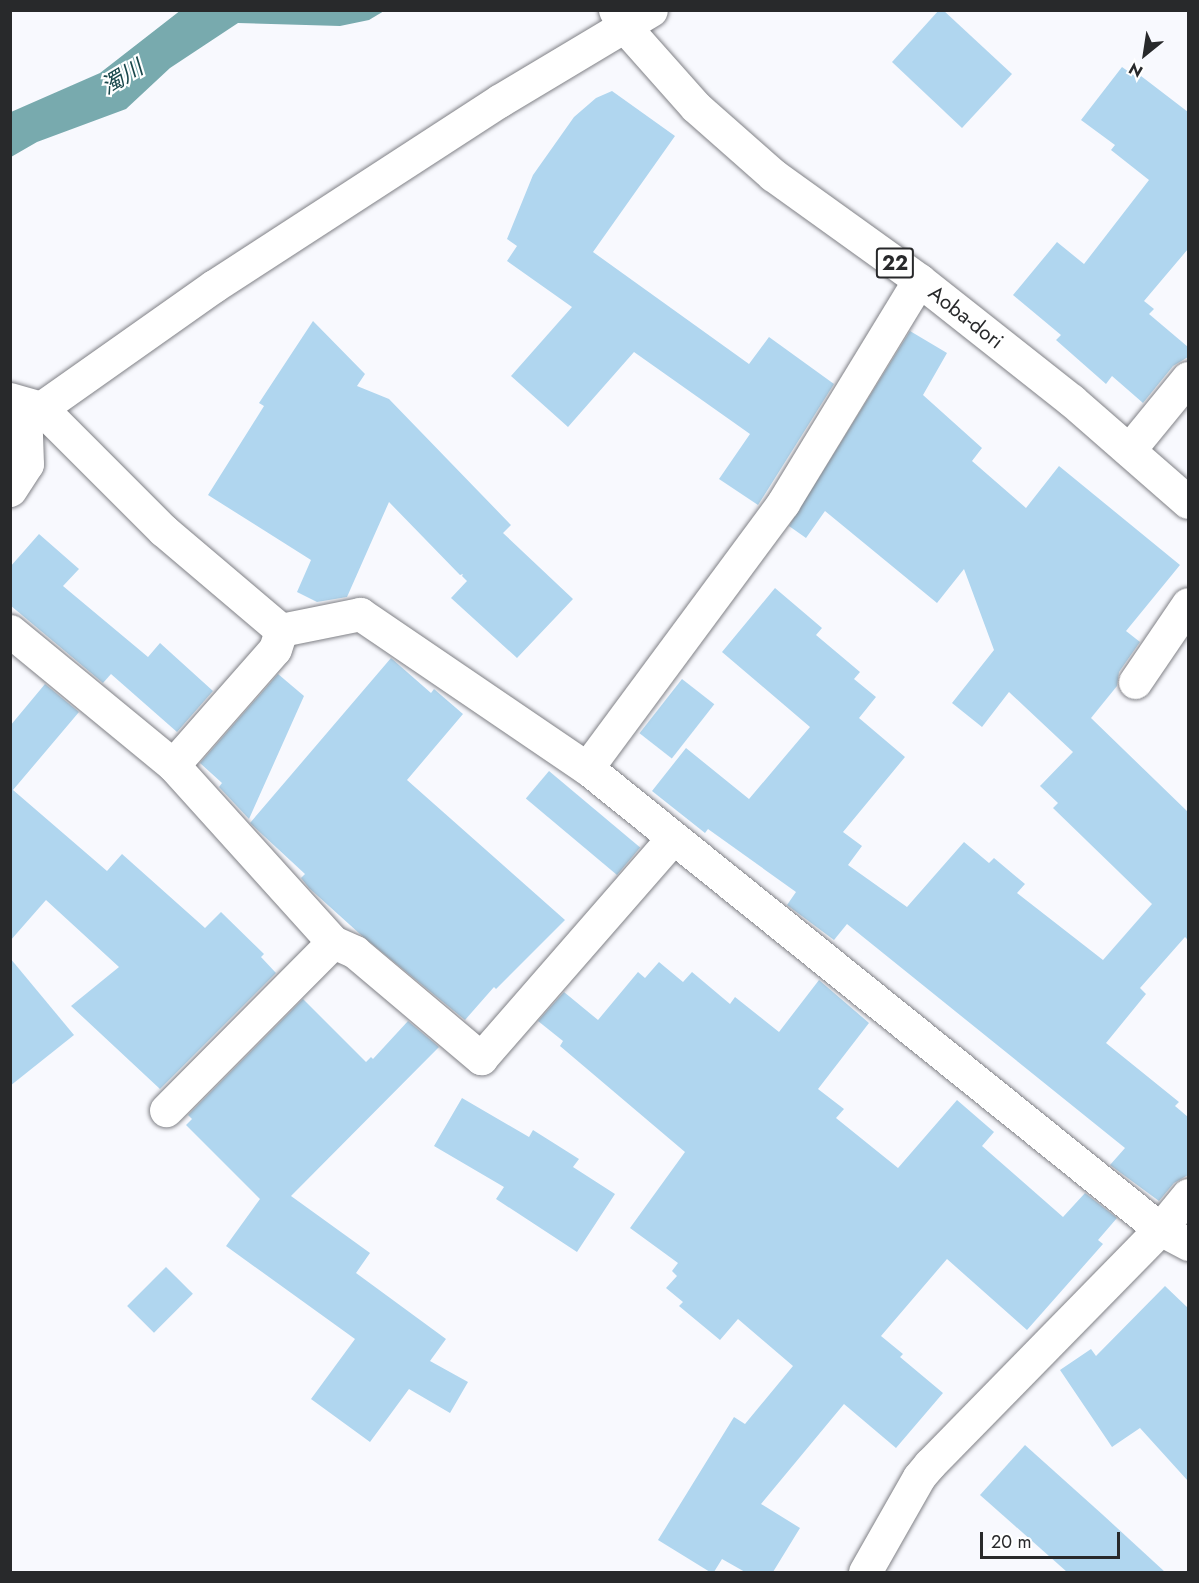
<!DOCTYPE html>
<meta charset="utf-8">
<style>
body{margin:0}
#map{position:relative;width:1199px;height:1583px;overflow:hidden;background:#f8f9fe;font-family:Jost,"Noto Sans JP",sans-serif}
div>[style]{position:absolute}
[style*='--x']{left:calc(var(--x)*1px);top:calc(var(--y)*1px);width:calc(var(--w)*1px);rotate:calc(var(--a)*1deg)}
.water>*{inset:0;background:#78aaae}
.building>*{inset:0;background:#b0d6ef;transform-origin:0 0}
.roads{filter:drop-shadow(0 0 2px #808186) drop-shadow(0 0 2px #808186)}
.minor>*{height:33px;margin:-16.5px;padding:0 16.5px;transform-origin:16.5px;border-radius:16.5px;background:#fff}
.major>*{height:33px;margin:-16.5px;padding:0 16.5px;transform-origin:16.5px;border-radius:16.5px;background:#fff}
span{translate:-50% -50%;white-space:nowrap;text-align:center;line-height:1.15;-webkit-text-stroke:4.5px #fff;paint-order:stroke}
.shield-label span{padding:2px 4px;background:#fff;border:2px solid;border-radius:4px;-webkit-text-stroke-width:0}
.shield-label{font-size:20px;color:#28292b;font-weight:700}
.street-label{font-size:21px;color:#28292b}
.water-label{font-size:22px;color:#19474b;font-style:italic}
.frame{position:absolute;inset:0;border:12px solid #28292b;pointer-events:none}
.north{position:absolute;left:1115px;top:24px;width:60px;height:60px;-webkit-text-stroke:4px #fff;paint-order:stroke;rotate:210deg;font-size:16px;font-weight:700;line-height:24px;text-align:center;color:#28292b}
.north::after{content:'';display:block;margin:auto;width:21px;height:27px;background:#28292b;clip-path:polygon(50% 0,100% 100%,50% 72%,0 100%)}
.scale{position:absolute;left:980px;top:1532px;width:140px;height:27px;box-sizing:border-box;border:3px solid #28292b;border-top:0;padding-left:8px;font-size:18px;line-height:21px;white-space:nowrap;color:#28292b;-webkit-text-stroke:4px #fff;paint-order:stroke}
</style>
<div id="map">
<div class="water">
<div style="clip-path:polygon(181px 10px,384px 11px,369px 20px,340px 26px,238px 23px,170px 68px,126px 109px,37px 142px,11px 157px,11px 112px,100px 73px)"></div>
</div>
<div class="building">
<div style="clip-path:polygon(939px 10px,943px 10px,1012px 74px,962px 128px,892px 62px)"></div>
<div style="clip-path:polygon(1122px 67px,1139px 79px,1141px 76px,1188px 112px,1188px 249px,1144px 301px,1154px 309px,1149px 314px,1188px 347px,1188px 357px,1173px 366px,1143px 403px,1112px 376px,1106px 384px,1056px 340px,1061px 335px,1013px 295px,1057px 242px,1084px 264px,1149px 180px,1111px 150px,1115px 145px,1081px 120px)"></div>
<div style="clip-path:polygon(612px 91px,675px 136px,593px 252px,749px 364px,769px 337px,834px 384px,758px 505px,719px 479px,750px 434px,634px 352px,568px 427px,511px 376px,572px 307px,507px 261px,517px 246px,507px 239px,533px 175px,574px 117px,596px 98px)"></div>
<div style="clip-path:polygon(313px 321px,365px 374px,357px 386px,389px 399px,511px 525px,503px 533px,573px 599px,517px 658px,451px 598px,467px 581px,462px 576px,463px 574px,460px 575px,389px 502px,347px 597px,317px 602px,297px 592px,311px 560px,208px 495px,264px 406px,259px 403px)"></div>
<div style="clip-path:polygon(910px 331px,947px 353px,923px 395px,982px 448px,972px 461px,1026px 508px,1059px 466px,1180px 565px,1126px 631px,1140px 642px,1119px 672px,1117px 686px,1091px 718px,1188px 812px,1188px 940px,1185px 937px,1140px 988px,1146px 994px,1106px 1043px,1179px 1102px,1175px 1106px,1188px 1117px,1188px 1175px,1174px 1183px,1159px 1201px,1110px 1165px,1125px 1148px,847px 924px,834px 940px,787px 905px,796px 892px,708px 829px,705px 833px,652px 791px,686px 748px,749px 799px,810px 727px,722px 652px,775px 588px,822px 628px,816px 635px,860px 672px,854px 679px,876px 697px,859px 718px,905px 757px,843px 832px,862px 846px,848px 865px,907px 907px,964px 842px,989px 863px,994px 858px,1025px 884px,1017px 893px,1103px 960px,1152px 904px,1053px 808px,1058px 803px,1040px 786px,1073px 752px,1009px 692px,982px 727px,952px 703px,994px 650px,964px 569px,937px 603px,825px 511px,806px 538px,789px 526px)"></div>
<div style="clip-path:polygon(39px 534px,79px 569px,63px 586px,148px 657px,160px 643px,213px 691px,177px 732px,111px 674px,103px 683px,10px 605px,10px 567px)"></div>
<div style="clip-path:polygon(391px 658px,431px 693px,434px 689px,463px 714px,407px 780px,565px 920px,496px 989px,494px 987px,465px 1020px,360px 934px,309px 888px,301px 878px,305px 874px,250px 823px)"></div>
<div style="clip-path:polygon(278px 674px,304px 696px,249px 819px,219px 787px,222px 783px,200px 763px)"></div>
<div style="left:682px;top:679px;width:41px;height:69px;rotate:38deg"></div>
<div style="clip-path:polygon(45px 684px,79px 712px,13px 790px,107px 871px,122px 854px,205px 928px,221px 912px,264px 954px,261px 957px,276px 973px,160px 1089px,71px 1006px,119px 967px,46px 900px,10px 941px,10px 726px)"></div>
<div style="left:549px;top:771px;width:119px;height:36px;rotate:40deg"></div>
<div style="clip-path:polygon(10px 958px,74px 1035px,10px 1086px)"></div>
<div style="clip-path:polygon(659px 962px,683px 982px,692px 972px,730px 1004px,735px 997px,779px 1032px,819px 980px,869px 1023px,818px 1089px,844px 1109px,836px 1118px,898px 1168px,957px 1100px,994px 1132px,982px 1146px,1063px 1217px,1085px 1193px,1117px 1218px,1098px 1240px,1103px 1244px,1027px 1330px,947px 1259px,881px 1336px,903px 1354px,900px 1357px,943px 1393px,896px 1448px,844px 1404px,761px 1504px,800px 1528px,773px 1572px,745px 1572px,722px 1559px,714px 1572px,710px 1572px,658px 1540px,734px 1417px,745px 1424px,793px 1366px,738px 1319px,720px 1340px,679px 1306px,683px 1302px,666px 1288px,677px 1276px,672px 1271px,678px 1263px,630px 1228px,685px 1152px,560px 1046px,563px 1041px,538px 1021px,564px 992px,598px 1020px,638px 972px,645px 978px)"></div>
<div style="clip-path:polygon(303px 999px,366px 1062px,371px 1057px,373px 1059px,408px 1021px,439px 1047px,291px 1196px,370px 1253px,356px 1273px,446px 1339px,430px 1361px,468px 1382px,450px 1413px,409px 1389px,370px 1442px,311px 1399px,355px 1339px,226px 1246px,260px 1199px,186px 1125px,192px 1119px,188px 1115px)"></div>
<div style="clip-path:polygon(462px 1098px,529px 1137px,533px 1130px,579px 1159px,573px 1167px,615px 1194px,577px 1252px,496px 1199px,504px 1187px,434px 1146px)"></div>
<div style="left:166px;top:1267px;width:38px;height:55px;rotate:45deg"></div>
<div style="clip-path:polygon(1165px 1286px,1188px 1308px,1188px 1481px,1140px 1428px,1112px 1447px,1060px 1370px,1091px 1349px,1096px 1356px)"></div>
<div style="clip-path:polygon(1025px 1445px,1103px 1515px,1165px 1572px,1067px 1572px,980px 1495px)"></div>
</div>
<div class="roads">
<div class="minor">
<div style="--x:10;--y:399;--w:32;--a:16"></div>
<div style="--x:41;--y:408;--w:173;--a:45"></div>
<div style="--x:163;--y:530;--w:155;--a:40.3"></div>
<div style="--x:281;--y:630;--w:81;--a:-11.4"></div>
<div style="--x:360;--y:614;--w:274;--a:34.2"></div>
<div style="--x:587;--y:768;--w:735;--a:38.82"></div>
<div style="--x:1160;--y:1229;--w:32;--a:28"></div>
<div style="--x:10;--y:442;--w:46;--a:-47.6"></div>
<div style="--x:41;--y:408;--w:212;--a:-35.2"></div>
<div style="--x:214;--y:286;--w:340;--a:-33"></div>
<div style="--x:499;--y:101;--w:177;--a:-30.9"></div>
<div style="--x:1129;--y:450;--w:93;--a:-50.7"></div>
<div style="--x:10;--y:490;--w:31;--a:-57"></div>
<div style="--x:27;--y:464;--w:38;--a:-92"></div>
<div style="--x:10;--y:631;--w:211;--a:39.4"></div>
<div style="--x:173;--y:765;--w:239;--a:47.9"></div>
<div style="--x:333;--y:942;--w:237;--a:134.8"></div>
<div style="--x:1135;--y:682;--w:94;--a:-55.8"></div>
<div style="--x:173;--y:765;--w:154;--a:-48.7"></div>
<div style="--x:275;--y:649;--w:20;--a:-72"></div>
<div style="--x:587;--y:768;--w:330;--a:-53.5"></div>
<div style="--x:783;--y:503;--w:261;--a:-58.6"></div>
<div style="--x:333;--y:942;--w:24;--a:24"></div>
<div style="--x:355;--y:952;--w:165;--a:40.1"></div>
<div style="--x:481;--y:1058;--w:292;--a:-48.9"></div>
<div style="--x:865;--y:1572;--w:109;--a:-60.4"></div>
<div style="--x:919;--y:1477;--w:17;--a:-50"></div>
<div style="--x:930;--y:1464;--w:329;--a:-45.6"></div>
<div style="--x:1160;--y:1229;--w:44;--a:-50.5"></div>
</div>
<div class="major">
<div style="--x:615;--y:10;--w:18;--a:61"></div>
<div style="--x:624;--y:26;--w:108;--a:48.4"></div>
<div style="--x:696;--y:107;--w:103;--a:41.4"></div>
<div style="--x:773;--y:175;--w:180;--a:35.7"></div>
<div style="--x:919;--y:280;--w:194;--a:38.3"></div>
<div style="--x:1071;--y:400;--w:155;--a:41.1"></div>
</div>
</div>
<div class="shield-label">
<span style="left:895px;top:263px">22</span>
</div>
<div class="street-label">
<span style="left:966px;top:317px;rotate:38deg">Aoba-dori</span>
</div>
<div class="water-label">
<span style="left:122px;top:77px;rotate:-31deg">濁川</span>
</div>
<div class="frame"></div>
<div class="north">N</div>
<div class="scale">20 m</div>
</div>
